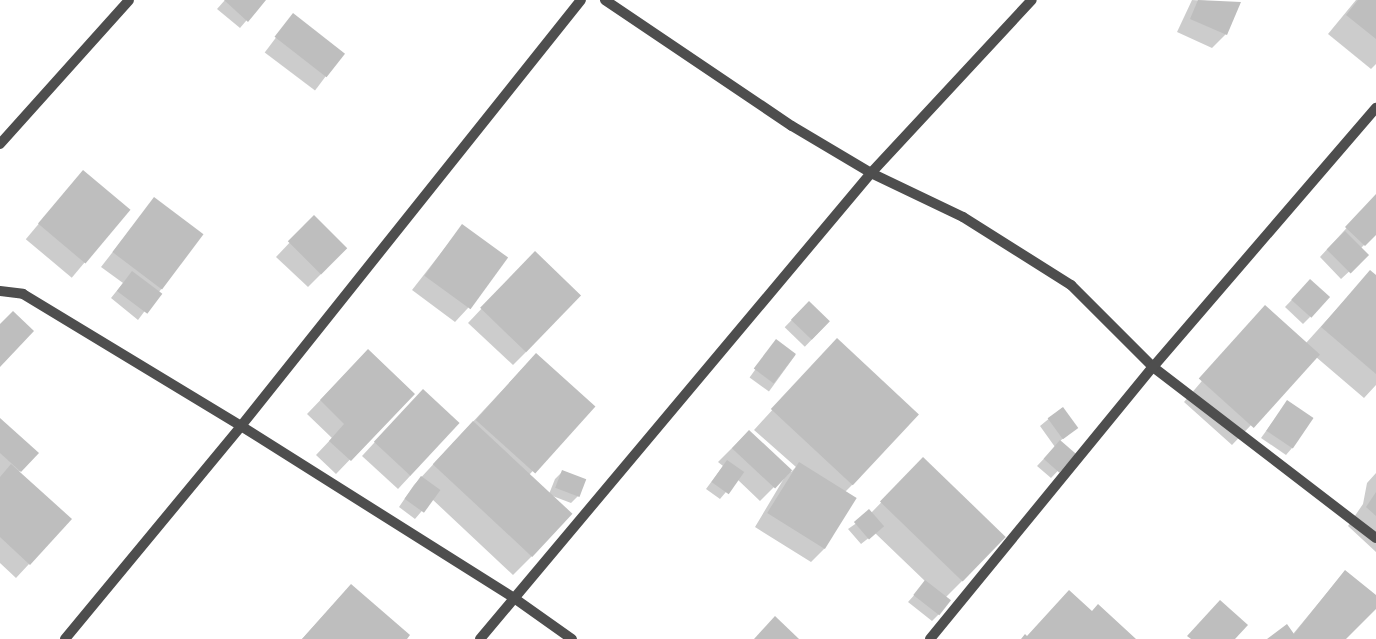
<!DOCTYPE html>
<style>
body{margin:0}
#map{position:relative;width:1376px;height:639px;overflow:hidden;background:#fff;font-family:Karla,sans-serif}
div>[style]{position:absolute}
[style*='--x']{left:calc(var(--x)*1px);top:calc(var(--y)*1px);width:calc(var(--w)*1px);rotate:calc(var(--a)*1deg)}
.shadow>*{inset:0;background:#0003;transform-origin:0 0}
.building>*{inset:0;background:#bebebe;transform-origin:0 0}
.minor>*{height:10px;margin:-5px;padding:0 5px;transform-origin:5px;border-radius:5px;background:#4e4e4e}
span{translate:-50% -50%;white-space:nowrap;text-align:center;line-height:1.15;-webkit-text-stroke:4.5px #fff;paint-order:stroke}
</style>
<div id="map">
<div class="shadow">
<div style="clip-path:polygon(225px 0,264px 0,240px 28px,217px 9px)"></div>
<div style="clip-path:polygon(1192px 0,1240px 3px,1226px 34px,1212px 48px,1177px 32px)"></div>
<div style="clip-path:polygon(1356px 0,1376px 0,1376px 64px,1371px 69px,1328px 34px)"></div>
<div style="left:293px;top:15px;width:63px;height:47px;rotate:37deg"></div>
<div style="left:83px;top:171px;width:60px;height:89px;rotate:40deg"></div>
<div style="clip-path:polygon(1376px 196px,1376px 233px,1361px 248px,1367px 255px,1341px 279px,1320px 257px)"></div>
<div style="clip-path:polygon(154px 199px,162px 288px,138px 320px,111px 298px,123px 283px,101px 267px)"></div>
<div style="clip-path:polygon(314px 217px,321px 274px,308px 287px,276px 257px)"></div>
<div style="clip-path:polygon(462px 226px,468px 308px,455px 322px,412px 290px)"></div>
<div style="clip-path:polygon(521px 267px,526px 352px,513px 365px,468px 323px)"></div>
<div style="clip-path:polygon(1370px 272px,1376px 276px,1376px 385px,1364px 398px,1316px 357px,1232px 445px,1184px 402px,1265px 307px,1306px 343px)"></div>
<div style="clip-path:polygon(1303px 288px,1310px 317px,1303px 324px,1285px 307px)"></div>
<div style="left:809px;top:302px;width:28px;height:35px;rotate:44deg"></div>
<div style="left:776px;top:341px;width:24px;height:45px;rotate:36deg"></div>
<div style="clip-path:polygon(536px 354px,593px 407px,529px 475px,549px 494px,555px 479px,562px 472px,578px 496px,571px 503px,550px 495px,532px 556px,513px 575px,432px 499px,415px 519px,399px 507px,414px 485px)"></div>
<div style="clip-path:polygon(819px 359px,853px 484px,845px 492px,824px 549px,811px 562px,755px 527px,786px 475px,760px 501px,737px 479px,720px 499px,706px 489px,723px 466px,718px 462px,749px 431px,791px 472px,796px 467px,754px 430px)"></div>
<div style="clip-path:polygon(354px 365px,413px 394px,336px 474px,316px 455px,332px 438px,307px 414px)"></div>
<div style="clip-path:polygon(1287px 402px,1292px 448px,1286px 455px,1261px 438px)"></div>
<div style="clip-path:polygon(410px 404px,411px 475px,398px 489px,362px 456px)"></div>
<div style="clip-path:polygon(1062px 408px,1076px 428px,1060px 441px,1074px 454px,1051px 478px,1037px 466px,1055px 447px,1040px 426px)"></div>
<div style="clip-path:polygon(0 419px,37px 453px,18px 473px,29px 564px,16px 578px,0 563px)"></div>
<div style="clip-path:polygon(1376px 473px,1376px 552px,1348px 526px,1363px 504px,1367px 483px)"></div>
<div style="clip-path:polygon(905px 478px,963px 580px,945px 598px,939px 614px,932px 621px,908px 602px,926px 582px,875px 533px,861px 544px,848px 529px,871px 513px)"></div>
<div style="clip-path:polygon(1345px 571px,1376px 597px,1376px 608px,1344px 639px,1269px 639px,1293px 634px)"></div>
<div style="clip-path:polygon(351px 585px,405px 639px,302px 639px)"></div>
</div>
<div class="building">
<div style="clip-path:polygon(224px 0,266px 0,248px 22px)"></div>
<div style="clip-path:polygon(1198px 0,1241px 2px,1227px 35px,1190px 19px)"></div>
<div style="clip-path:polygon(1358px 0,1376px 0,1376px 39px,1346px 15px)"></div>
<div style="left:293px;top:13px;width:66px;height:30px;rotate:38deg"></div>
<div style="left:83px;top:170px;width:62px;height:70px;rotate:40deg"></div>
<div style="clip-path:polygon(1376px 194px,1376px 235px,1365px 246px,1345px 227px)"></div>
<div style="left:154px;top:197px;width:62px;height:69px;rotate:37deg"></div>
<div style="left:314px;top:215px;width:47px;height:37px;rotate:45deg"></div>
<div style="left:462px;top:224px;width:57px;height:64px;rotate:36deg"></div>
<div style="left:1345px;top:231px;width:34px;height:26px;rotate:45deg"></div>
<div style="left:535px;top:251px;width:64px;height:79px;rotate:44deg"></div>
<div style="clip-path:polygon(1370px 270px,1376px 275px,1376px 374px,1321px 327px)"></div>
<div style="left:132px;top:271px;width:38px;height:25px;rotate:37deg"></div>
<div style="left:1310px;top:279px;width:27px;height:28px;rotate:42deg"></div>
<div style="left:809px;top:301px;width:29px;height:26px;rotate:44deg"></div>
<div style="left:1265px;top:305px;width:74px;height:99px;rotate:42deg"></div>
<div style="clip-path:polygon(13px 311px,34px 331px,0 367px,0 324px)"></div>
<div style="left:837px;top:338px;width:112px;height:97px;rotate:43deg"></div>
<div style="left:776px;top:339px;width:25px;height:37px;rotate:37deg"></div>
<div style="clip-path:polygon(368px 349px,415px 394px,351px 461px,329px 441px,344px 424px,320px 400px)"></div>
<div style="left:536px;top:353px;width:80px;height:90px;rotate:42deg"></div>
<div style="left:423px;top:389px;width:50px;height:72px;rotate:43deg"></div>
<div style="left:1287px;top:400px;width:32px;height:37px;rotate:34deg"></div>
<div style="left:1063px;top:407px;width:26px;height:19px;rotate:54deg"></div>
<div style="clip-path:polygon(0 418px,39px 453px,21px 472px,0 453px)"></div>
<div style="left:473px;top:421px;width:136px;height:59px;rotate:43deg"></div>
<div style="left:749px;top:430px;width:59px;height:25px;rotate:43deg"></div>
<div style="left:1060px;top:440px;width:21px;height:25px;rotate:41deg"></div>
<div style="left:923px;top:457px;width:115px;height:62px;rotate:44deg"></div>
<div style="left:727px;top:460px;width:21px;height:27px;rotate:35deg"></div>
<div style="left:799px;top:462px;width:68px;height:60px;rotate:32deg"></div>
<div style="clip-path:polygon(11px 464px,72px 519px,30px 565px,0 537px,0 477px)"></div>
<div style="left:562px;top:470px;width:26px;height:19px;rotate:21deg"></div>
<div style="left:421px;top:476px;width:24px;height:28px;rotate:36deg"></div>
<div style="clip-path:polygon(1376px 492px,1376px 516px,1366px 507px)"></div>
<div style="left:869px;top:509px;width:23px;height:20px;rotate:49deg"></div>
<div style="clip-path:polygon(1345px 570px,1376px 595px,1376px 609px,1346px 639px,1267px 639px,1287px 624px,1294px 634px)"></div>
<div style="left:925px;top:580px;width:33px;height:19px;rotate:38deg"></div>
<div style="clip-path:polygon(351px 584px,410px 635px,407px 639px,302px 639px)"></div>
<div style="clip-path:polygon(1069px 590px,1092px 611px,1098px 604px,1136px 639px,1021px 639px,1025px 634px,1027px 636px)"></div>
<div style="clip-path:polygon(1220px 600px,1248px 625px,1235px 639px,1191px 639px,1187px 636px)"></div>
<div style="clip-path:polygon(775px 616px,799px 639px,754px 639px)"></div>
</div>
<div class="minor">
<div style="--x:605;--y:0;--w:225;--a:34"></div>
<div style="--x:792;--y:126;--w:92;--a:30.7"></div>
<div style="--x:871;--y:173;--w:102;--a:25.6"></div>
<div style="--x:963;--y:217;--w:128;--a:32.2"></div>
<div style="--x:1071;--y:285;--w:116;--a:45"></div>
<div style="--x:1153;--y:367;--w:281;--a:37.5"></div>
<div style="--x:0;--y:144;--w:193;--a:-48.1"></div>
<div style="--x:0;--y:291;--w:23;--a:7"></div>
<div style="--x:23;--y:294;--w:255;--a:31.2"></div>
<div style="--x:241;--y:426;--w:323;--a:32.2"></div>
<div style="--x:514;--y:598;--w:71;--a:35.3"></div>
<div style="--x:65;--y:639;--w:276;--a:-50.4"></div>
<div style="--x:241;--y:426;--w:545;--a:-51.41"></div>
<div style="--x:480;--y:639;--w:608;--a:-50"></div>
<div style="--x:871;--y:173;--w:236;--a:-47.1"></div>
<div style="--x:930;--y:639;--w:352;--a:-50.7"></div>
<div style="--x:1153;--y:367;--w:342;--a:-49.3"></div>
</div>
</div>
